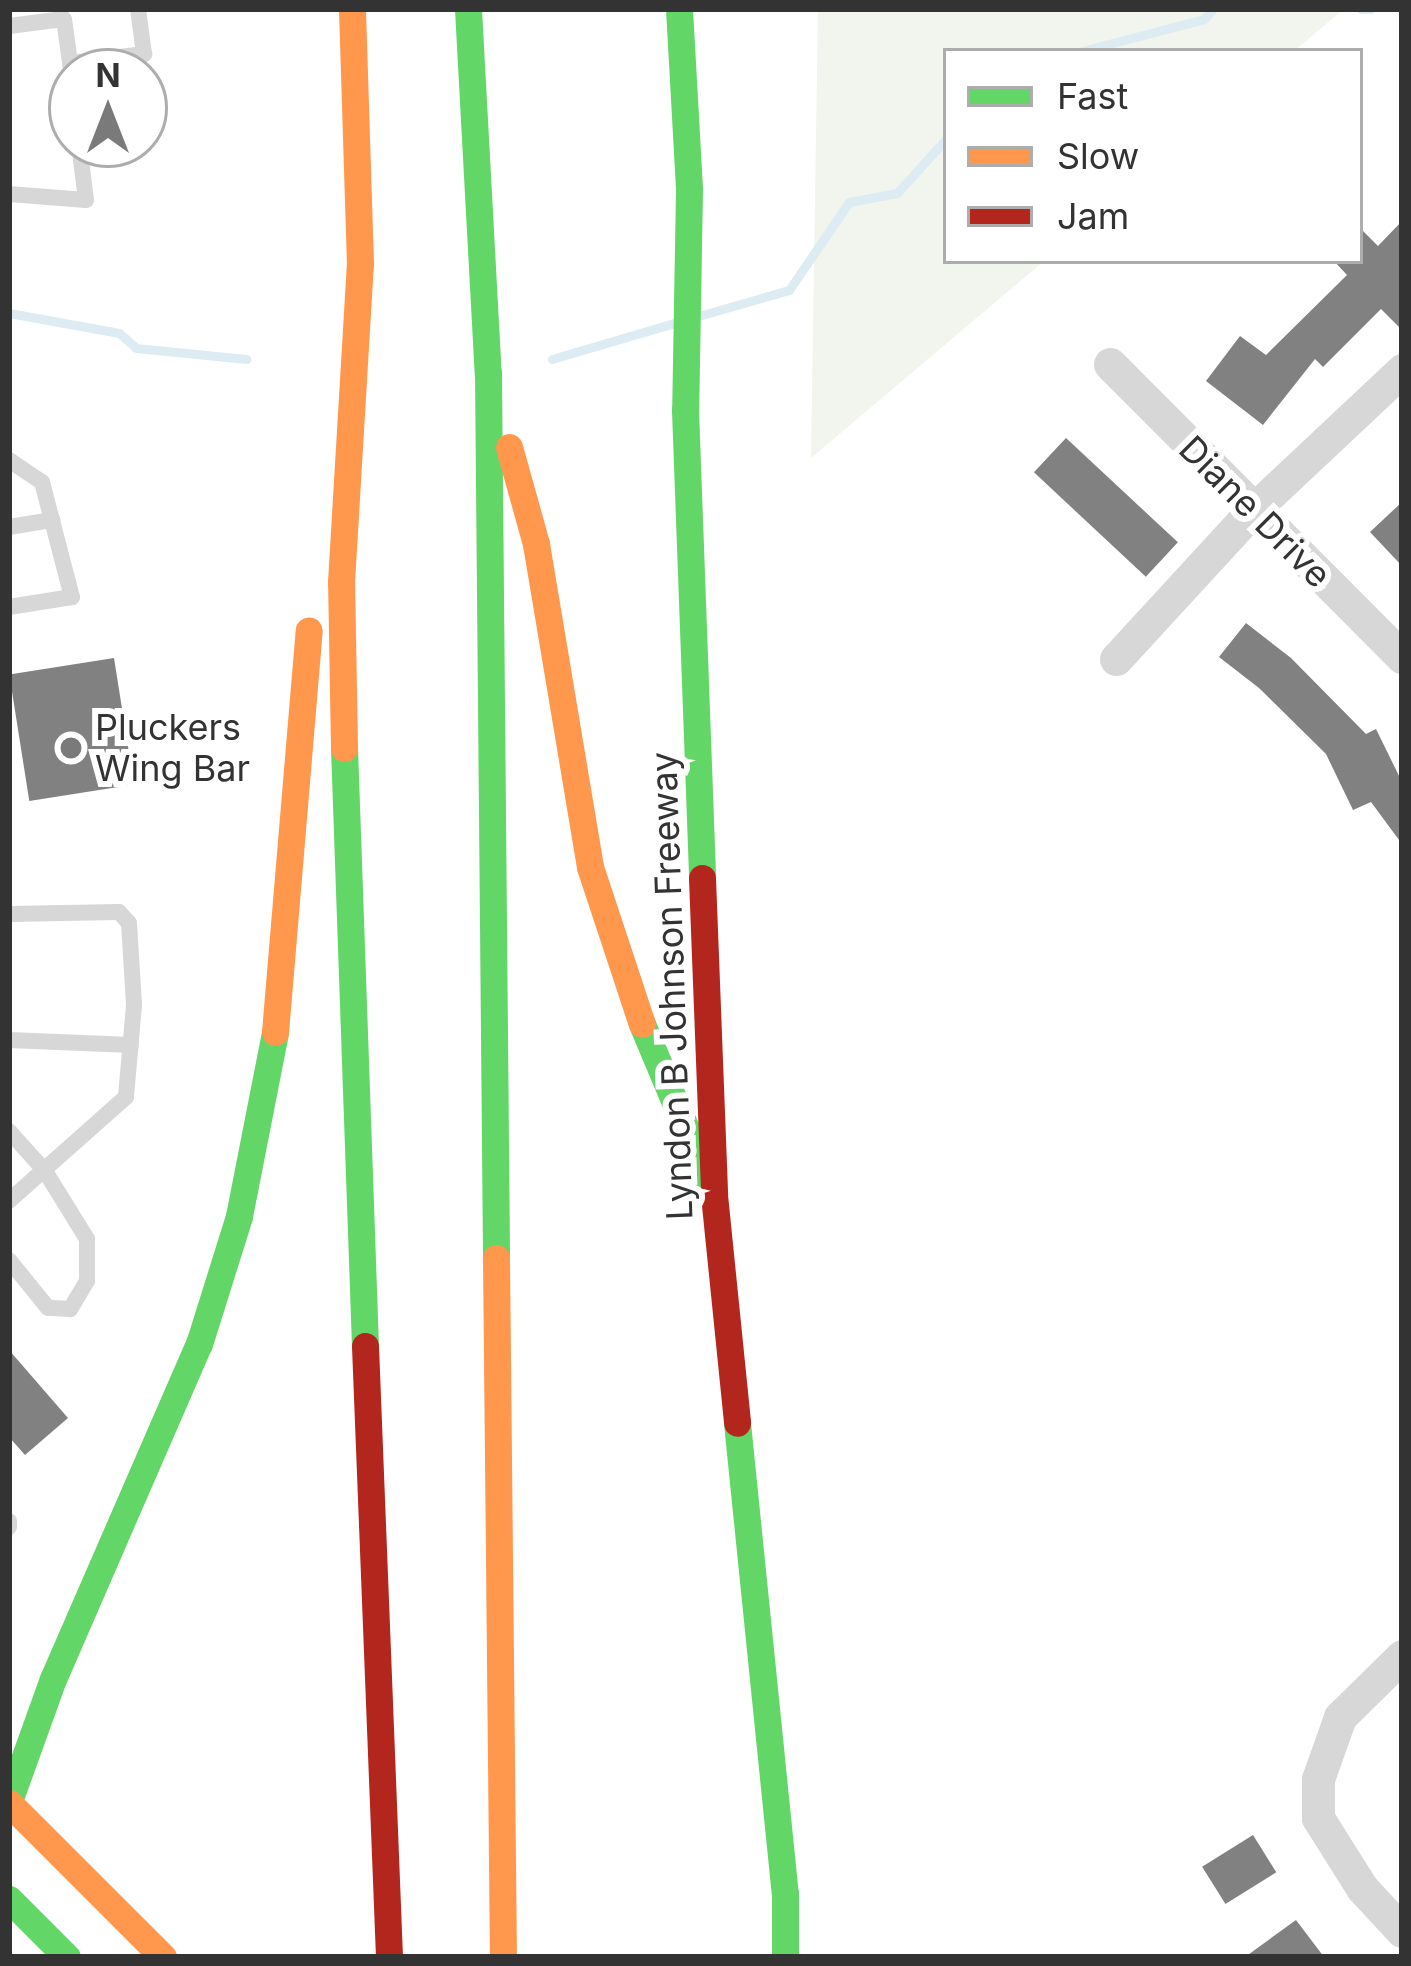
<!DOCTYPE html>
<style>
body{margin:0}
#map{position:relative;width:1411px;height:1966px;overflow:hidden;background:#fff;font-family:Inter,sans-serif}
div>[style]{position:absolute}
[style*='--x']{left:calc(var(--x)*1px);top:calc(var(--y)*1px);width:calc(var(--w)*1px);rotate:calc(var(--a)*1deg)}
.green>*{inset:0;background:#f1f5ed}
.stream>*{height:9px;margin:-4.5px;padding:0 4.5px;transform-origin:4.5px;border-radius:4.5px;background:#ddebf3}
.building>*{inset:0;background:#818181;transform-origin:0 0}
.lane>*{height:16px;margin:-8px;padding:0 8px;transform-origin:8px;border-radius:8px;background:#d7d7d7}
.street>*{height:33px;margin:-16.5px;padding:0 16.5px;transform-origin:16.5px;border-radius:16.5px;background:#d7d7d7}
.fast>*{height:27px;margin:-13.5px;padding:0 13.5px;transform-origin:13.5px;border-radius:13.5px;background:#63d668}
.slow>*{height:27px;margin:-13.5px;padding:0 13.5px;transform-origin:13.5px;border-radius:13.5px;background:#ff974d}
.jam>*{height:27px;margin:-13.5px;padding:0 13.5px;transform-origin:13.5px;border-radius:13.5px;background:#b3261e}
.dots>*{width:33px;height:33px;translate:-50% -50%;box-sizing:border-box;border:6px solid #fff;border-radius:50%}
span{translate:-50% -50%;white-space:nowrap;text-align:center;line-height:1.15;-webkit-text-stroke:12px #fff;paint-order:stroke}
.street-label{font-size:36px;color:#333}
.poi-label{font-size:36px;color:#333}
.left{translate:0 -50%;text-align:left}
.frame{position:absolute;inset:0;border:12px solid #333;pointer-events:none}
.legend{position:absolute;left:943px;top:48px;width:420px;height:216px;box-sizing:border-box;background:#fff;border:3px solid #adadad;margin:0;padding:15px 21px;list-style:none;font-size:36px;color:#333}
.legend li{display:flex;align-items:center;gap:24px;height:60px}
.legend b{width:60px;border:3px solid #adadad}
.north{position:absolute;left:48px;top:48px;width:120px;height:120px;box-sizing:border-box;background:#fff;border:3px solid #adadad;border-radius:50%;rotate:0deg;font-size:33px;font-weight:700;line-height:48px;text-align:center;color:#333}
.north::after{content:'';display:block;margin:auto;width:42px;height:54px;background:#7a7a7a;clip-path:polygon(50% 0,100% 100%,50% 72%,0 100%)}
</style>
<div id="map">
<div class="green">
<div style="clip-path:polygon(818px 9px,1344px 9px,1294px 51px,946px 51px,946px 261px,1044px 261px,811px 458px)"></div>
</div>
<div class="stream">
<div style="--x:1361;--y:9;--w:9;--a:0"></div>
<div style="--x:1082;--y:51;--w:126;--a:-14.7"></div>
<div style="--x:1204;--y:19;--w:13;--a:-48"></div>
<div style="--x:9;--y:313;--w:112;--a:10.3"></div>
<div style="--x:119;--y:333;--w:23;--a:41"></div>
<div style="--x:136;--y:348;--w:111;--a:5.7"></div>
<div style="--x:702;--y:315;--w:91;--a:-16"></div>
<div style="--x:789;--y:290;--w:107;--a:-55.7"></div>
<div style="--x:849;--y:202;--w:49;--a:-10.6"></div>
<div style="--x:897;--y:193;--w:73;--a:-47.8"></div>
<div style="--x:552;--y:359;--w:127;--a:-16.4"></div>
</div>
<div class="building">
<div style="clip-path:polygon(1402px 221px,1402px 330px,1381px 309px,1323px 367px,1315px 359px,1263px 425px,1206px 381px,1240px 336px,1266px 355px,1347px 275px,1334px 261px,1360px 261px,1360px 228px,1378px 246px)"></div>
<div style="left:1066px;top:438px;width:153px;height:47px;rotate:43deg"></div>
<div style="clip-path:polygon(1402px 502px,1402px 566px,1370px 532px)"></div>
<div style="clip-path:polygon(1246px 623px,1291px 658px,1366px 734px,1376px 729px,1402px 782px,1402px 844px,1371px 802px,1353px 810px,1326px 754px,1259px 688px,1219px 657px)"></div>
<div style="left:114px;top:658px;width:128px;height:106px;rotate:81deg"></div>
<div style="clip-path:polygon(9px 1350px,68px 1418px,25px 1455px,9px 1437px)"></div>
<div style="left:1253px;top:1835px;width:44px;height:60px;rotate:58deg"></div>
<div style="clip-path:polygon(1296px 1920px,1324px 1957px,1245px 1957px)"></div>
</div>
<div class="lane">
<div style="--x:9;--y:26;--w:55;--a:-7.3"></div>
<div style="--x:64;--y:19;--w:44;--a:82.2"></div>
<div style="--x:72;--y:81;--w:18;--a:-96"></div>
<div style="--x:70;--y:63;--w:75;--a:-6.9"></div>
<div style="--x:144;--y:54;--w:45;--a:-97.6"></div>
<div style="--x:9;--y:194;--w:77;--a:4.5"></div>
<div style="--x:86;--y:200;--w:56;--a:-97.1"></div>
<div style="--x:9;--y:460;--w:40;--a:34"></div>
<div style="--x:42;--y:482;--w:119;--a:75.4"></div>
<div style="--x:72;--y:597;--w:64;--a:171"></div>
<div style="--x:9;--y:527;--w:44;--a:-9.2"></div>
<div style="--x:9;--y:914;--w:110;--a:-1"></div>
<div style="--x:119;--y:912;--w:15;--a:48"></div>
<div style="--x:129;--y:923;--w:82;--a:86.5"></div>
<div style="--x:134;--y:1005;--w:92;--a:95"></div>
<div style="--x:126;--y:1097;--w:157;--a:138.4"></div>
<div style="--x:9;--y:1040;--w:122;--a:2.3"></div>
<div style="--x:9;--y:1131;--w:54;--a:48"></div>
<div style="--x:45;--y:1171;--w:80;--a:58.3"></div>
<div style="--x:87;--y:1239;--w:42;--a:90"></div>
<div style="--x:87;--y:1281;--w:33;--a:121"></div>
<div style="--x:70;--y:1309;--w:22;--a:-177"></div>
<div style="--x:48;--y:1308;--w:62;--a:-129.1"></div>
<div style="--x:9;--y:1521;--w:6;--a:90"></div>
</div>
<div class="street">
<div style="--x:1110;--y:364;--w:414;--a:45.1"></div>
<div style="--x:1116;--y:659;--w:201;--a:-47.4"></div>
<div style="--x:1252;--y:511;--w:206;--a:-43.2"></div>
<div style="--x:1402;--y:1656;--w:87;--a:135.5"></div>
<div style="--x:1340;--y:1717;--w:66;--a:109.5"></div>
<div style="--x:1318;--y:1779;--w:39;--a:90"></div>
<div style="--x:1318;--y:1818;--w:83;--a:57.8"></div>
<div style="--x:1362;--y:1888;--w:59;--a:47.1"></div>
</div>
<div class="fast">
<div style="--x:468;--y:9;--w:365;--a:86.9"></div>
<div style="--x:488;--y:373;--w:885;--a:89.48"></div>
<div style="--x:679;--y:9;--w:181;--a:86.8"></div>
<div style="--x:689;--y:190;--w:220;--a:91"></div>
<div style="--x:685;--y:410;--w:468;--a:87.9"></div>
<div style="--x:344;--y:748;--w:598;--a:87.99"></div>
<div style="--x:642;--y:1024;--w:186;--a:67.2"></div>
<div style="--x:737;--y:1423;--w:472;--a:84.2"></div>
<div style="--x:785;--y:1893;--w:64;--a:90"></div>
<div style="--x:9;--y:1801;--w:130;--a:-70.2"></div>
<div style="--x:53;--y:1679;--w:365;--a:-66.5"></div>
<div style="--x:199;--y:1344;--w:134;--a:-72.6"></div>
<div style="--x:239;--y:1216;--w:187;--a:-78.9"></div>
<div style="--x:9;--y:1899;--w:82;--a:45"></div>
</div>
<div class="slow">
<div style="--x:509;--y:447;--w:101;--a:74.4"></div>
<div style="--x:536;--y:544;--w:327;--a:80.5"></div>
<div style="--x:590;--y:867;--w:165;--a:71.7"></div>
<div style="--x:344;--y:748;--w:166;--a:-91"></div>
<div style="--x:341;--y:582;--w:319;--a:-86.6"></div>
<div style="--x:360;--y:264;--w:255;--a:-91.8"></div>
<div style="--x:275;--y:1032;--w:403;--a:-85.2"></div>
<div style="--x:496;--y:1258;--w:699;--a:89.43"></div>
<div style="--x:9;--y:1803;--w:218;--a:45"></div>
</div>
<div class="jam">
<div style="--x:702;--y:878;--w:317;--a:87.8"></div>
<div style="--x:714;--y:1195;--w:229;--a:84.2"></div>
<div style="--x:365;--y:1346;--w:611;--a:87.75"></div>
</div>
<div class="dots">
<div style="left:71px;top:748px;background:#7a7a7a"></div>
</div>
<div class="street-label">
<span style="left:1255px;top:512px;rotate:45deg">Diane Drive</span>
<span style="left:672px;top:986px;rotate:-92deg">Lyndon B Johnson Freeway</span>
</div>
<div class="poi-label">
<span class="left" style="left:95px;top:748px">Pluckers<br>Wing Bar</span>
</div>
<div class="frame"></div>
<ul class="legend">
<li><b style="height:15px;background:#63d668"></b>Fast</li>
<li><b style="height:15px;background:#ff974d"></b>Slow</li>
<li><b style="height:15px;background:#b3261e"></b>Jam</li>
</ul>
<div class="north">N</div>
</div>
